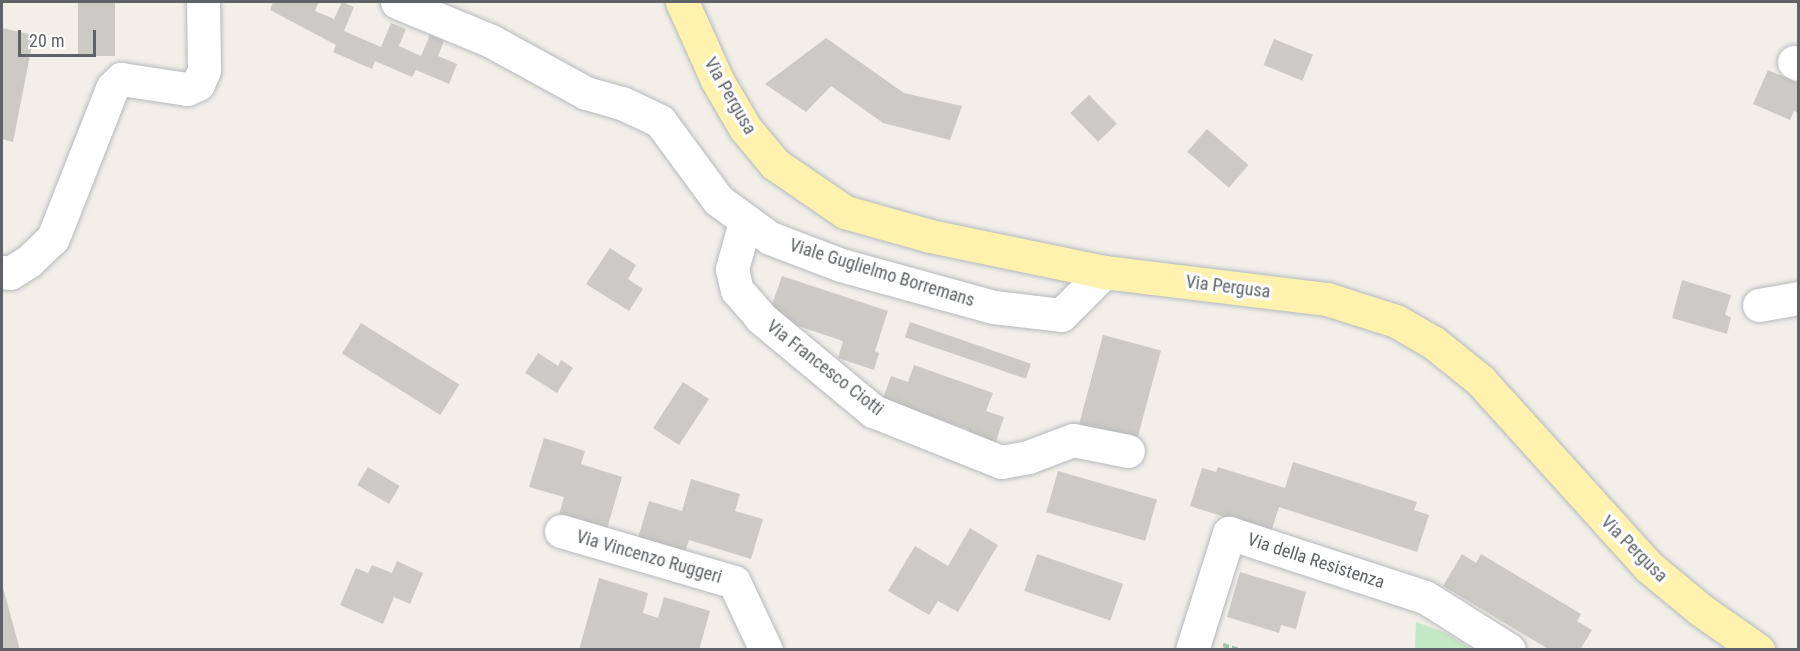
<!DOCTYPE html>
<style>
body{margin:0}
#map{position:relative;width:1800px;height:651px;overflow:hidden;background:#f1efe8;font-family:"Roboto Condensed",sans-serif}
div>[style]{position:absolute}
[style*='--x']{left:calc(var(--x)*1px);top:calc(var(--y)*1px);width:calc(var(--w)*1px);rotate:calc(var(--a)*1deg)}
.green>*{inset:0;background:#c5e8c5}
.building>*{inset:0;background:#cccac5;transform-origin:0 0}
.path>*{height:4px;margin-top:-2px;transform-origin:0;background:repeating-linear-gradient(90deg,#9cc7a9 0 6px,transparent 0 9px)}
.roads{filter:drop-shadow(0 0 2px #b5b8bc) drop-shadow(0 0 2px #b5b8bc)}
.minor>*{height:33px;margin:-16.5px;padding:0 16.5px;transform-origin:16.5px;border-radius:16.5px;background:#fff}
.major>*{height:33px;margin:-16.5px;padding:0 16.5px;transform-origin:16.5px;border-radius:16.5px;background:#fff2af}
span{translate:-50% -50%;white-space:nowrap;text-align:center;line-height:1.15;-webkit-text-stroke:6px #fff;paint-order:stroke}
.street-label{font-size:18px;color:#5f6368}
.frame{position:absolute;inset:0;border:3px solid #5f6368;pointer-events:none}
.scale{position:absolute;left:18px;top:30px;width:78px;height:27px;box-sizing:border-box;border:3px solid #5f6368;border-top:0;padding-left:8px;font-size:18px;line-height:21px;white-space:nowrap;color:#5f6368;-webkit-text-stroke:4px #fff;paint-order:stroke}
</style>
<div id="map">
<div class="green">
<div style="clip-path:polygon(1416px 622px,1444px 632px,1472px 649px,1415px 649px)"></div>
</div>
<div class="building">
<div style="left:78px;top:2px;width:37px;height:54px"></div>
<div style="clip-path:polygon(273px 2px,319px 2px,315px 11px,334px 19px,342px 2px,354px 7px,344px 31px,381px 47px,391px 23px,406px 29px,399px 46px,421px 56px,430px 35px,444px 41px,438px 56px,457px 64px,449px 84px,416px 70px,412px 77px,375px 61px,372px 69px,333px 52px,336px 45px,270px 10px)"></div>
<div style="clip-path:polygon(2px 28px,34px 35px,13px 142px,2px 139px)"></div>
<div style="clip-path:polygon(826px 38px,904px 93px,962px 106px,950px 140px,883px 123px,831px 86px,806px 112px,765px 84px)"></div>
<div style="left:1274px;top:39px;width:42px;height:28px;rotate:22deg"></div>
<div style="clip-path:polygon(1768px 70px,1798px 83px,1798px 113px,1794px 111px,1790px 120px,1753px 104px)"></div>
<div style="left:1089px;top:95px;width:40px;height:26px;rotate:46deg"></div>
<div style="left:1207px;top:129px;width:55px;height:30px;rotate:41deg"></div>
<div style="clip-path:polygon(610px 248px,636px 265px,628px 279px,643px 289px,629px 311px,586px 284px)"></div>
<div style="clip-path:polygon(782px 276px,888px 311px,875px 351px,879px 353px,874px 370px,838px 358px,843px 341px,768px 316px)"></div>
<div style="clip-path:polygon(1682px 280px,1731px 295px,1725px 315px,1731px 317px,1727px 334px,1672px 318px)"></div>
<div style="left:910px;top:322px;width:128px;height:16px;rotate:19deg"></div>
<div style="left:361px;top:323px;width:116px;height:36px;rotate:32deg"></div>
<div style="left:1103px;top:335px;width:60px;height:95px;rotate:15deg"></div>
<div style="clip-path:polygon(538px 353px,558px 366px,561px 360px,573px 368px,557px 393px,525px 373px)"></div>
<div style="clip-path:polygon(914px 365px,993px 393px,986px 411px,1004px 417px,993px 450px,965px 441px,969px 430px,910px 409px,879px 410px,891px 376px,908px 382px)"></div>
<div style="left:683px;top:382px;width:31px;height:55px;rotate:33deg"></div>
<div style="clip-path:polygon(544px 438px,585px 451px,581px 464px,622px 477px,607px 529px,559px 514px,564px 497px,529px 487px)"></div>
<div style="clip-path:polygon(1293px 462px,1417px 502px,1414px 510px,1429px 515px,1417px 552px,1279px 507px,1271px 532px,1190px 506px,1202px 468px,1216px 472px,1218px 467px,1285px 488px)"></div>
<div style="left:368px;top:467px;width:37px;height:21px;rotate:31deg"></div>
<div style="left:1058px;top:471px;width:103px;height:43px;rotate:16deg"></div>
<div style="clip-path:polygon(691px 479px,740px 494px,735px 511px,763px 519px,751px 559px,689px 540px,685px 552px,638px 538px,649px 501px,682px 511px)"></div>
<div style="clip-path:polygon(970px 528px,998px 545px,958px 612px,938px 601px,929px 615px,888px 591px,915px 546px,948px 566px)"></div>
<div style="left:1037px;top:554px;width:91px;height:39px;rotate:19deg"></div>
<div style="clip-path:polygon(1462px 554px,1476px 563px,1481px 554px,1581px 614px,1577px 621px,1592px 630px,1580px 650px,1550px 650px,1443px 586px)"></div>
<div style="clip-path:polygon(397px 561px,423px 573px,410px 604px,394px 597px,383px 624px,340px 605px,356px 568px,368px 573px,372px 565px,392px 573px)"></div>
<div style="clip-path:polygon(1240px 572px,1306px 592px,1296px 629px,1281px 625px,1279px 633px,1227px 617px)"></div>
<div style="clip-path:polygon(599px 578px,648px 593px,643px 613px,658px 618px,664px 597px,710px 611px,699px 650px,579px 650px)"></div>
<div style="clip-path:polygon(2px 584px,20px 650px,2px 650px)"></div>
</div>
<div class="path">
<div style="--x:1223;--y:645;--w:17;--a:17"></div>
</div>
<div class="roads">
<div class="minor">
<div style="--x:397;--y:2;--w:102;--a:22.5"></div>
<div style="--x:491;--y:41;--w:108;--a:28.7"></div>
<div style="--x:586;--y:93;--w:37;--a:16"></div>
<div style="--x:622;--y:103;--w:42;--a:25.3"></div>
<div style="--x:660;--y:121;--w:98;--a:53.7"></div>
<div style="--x:718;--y:200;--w:64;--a:36.2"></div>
<div style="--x:770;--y:238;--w:76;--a:20.8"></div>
<div style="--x:841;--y:265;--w:159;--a:15.4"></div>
<div style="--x:994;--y:307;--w:67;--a:6.8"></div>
<div style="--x:1061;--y:315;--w:61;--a:-45"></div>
<div style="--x:1794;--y:62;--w:4;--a:27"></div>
<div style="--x:745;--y:222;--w:49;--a:105.5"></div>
<div style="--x:732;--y:269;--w:22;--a:77"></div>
<div style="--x:737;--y:290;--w:37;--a:49"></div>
<div style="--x:761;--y:318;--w:146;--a:39.7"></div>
<div style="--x:873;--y:411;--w:138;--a:21.7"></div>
<div style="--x:1001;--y:462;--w:27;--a:-10"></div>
<div style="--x:1028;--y:457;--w:48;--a:-20.7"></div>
<div style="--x:1073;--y:440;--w:56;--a:11.3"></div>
<div style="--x:2;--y:272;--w:8;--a:7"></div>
<div style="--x:10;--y:273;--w:22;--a:-32"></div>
<div style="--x:29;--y:261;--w:33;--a:-44"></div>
<div style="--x:53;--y:238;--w:161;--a:-68.5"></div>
<div style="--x:112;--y:88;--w:13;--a:-45"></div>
<div style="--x:121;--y:79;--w:67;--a:8.6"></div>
<div style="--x:187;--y:89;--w:12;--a:-24"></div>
<div style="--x:198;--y:84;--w:15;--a:-67"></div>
<div style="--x:204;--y:70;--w:68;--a:-90.8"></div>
<div style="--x:1759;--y:305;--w:40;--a:-10"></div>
<div style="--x:561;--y:531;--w:180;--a:16.4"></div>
<div style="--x:734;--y:582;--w:75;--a:64.8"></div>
<div style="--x:1192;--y:650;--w:123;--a:-72.5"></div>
<div style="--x:1229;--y:533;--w:206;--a:18.1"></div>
<div style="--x:1425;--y:597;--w:99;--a:32.2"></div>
</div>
<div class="major">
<div style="--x:682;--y:2;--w:85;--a:65.8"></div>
<div style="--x:717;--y:80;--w:56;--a:59.7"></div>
<div style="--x:745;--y:128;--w:47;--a:50.2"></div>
<div style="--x:775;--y:164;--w:85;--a:34.4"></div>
<div style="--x:845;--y:212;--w:88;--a:15.8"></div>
<div style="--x:930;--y:236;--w:178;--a:11.7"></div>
<div style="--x:1104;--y:272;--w:225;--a:6.9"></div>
<div style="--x:1327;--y:299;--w:72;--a:17.7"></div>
<div style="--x:1396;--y:321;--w:44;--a:30.1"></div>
<div style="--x:1434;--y:343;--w:59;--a:38.8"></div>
<div style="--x:1480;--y:380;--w:252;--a:47.9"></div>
<div style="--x:1649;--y:567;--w:67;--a:39.6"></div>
<div style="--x:1701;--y:610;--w:70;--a:35.1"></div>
</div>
</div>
<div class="street-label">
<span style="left:730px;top:96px;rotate:60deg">Via Pergusa</span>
<span style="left:882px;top:273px;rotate:17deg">Viale Guglielmo Borremans</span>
<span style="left:1228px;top:287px;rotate:7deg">Via Pergusa</span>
<span style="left:825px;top:368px;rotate:38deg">Via Francesco Ciotti</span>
<span style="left:1634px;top:549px;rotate:45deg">Via Pergusa</span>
<span style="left:649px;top:557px;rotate:16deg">Via Vincenzo Ruggeri</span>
<span style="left:1316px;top:561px;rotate:18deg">Via della Resistenza</span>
</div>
<div class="frame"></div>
<div class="scale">20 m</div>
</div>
